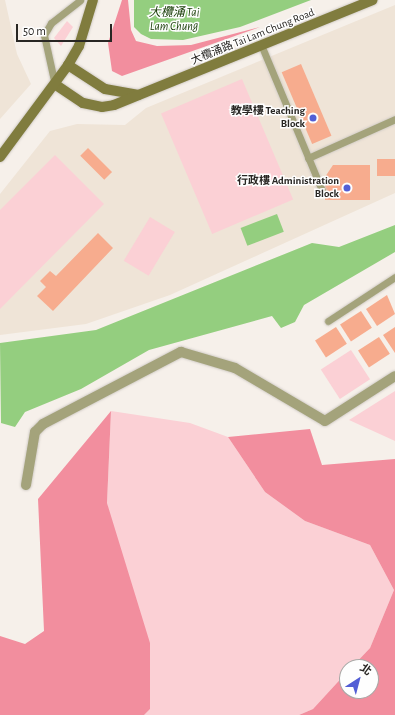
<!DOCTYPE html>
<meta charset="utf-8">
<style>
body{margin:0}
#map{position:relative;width:395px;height:715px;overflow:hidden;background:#f6f0ea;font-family:"Alegreya Sans","Noto Sans TC",sans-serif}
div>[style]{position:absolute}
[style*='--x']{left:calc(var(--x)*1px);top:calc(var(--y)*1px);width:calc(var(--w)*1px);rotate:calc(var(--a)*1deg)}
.built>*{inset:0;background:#efe4d7}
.green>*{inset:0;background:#fbd0d5;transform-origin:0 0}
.forest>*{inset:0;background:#f28e9e}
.water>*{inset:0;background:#94ce7f;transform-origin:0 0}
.building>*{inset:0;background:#f7ac8e;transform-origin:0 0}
.roads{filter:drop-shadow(0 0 1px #d1ccc6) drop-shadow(0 0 1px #d1ccc6)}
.lane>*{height:7px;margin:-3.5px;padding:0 3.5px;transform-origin:3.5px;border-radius:3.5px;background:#a4a37b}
.street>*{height:10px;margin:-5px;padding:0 5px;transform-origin:5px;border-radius:5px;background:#a4a37b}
.secondary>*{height:10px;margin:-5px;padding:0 5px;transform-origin:5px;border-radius:5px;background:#807c3e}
.dots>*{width:11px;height:11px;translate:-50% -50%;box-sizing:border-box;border:2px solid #fefefe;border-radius:50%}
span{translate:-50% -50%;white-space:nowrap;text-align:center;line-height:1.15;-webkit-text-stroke:3px #fefefe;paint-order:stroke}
.street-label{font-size:11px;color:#282623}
.poi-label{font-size:11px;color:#282623;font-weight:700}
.right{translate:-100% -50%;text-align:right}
.water-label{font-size:12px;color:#153a03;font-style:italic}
.north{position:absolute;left:339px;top:659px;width:40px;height:40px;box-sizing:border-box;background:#fefefe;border:1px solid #a8a8a6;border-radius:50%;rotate:36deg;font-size:11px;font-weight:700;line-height:16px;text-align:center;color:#282623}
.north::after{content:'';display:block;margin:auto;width:14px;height:18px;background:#535ed5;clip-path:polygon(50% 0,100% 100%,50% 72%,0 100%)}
.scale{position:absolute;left:16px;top:24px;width:96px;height:18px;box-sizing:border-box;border:2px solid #282623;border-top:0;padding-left:5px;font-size:12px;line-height:14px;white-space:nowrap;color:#282623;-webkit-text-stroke:3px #fefefe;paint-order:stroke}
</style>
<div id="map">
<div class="built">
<div style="clip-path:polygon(0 0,5px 0,17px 54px,31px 84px,0 119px)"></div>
<div style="clip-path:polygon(395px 5px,395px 193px,170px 295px,86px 324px,0 335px,0 194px,50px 131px,77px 124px,125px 125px,146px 108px)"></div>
</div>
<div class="green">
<div style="clip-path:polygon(67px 21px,73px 27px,61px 46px,54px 38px)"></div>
<div style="left:242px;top:79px;width:131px;height:88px;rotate:67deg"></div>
<div style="clip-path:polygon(55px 155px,104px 204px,0 309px,0 210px)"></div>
<div style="left:150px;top:217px;width:29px;height:51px;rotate:31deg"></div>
<div style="left:351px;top:350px;width:35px;height:36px;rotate:57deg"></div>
<div style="clip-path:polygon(395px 391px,395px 441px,349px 420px)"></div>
<div style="clip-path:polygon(111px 411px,190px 423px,228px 437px,265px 492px,305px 521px,370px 545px,394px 590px,370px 648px,352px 667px,347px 667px,347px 672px,313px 709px,299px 715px,144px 715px,150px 709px,107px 503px)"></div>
</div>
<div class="forest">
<div style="clip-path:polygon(122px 0,128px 0,131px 30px,136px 41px,157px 46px,191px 45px,260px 27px,122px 76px,112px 71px,108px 43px)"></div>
<div style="clip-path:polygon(111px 411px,107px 503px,150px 643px,150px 709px,144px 715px,0 715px,0 636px,25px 644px,44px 631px,38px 499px)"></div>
<div style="clip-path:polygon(310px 429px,322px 465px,395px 459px,395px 715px,299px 715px,313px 709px,347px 672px,347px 691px,371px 691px,371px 667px,352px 667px,370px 648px,394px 590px,370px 545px,305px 521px,265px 492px,228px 437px)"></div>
</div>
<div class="water">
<div style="clip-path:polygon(134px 0,311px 0,240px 27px,183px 40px,151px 39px,141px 34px,134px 27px)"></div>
<div style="left:277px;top:214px;width:19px;height:39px;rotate:69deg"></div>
<div style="clip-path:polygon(395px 225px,395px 252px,304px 305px,295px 322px,281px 328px,272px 316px,149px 350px,81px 389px,25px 412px,15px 427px,1px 423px,0 343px,96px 330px,312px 243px,339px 247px)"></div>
</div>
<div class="building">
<div style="left:301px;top:64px;width:78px;height:21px;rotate:67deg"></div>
<div style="left:88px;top:148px;width:34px;height:11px;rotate:45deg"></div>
<div style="left:395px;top:159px;width:17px;height:18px;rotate:90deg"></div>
<div style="clip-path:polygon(333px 165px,370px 165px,370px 200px,325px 200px,325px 177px)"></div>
<div style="clip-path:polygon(98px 233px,113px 248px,53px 311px,37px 296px,46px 287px,40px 281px,50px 271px,56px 276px)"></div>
<div style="clip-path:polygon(387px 295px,395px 314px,377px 326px,366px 309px)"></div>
<div style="left:361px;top:311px;width:20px;height:25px;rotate:57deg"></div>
<div style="left:336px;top:327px;width:20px;height:25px;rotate:57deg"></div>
<div style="clip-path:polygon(395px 327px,395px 353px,383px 335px)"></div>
<div style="left:379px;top:337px;width:20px;height:25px;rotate:57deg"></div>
</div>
<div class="roads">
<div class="lane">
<div style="--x:262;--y:47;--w:158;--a:67.3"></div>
<div style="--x:55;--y:85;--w:51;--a:-102.4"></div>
<div style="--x:44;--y:35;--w:14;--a:-60"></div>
<div style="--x:51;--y:23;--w:37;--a:-38"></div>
<div style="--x:308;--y:158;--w:95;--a:-24.1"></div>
<div style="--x:328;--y:321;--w:80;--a:-33.3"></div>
</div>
<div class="street">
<div style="--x:26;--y:485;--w:54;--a:-80.4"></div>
<div style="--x:35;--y:432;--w:11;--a:-45"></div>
<div style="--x:43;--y:424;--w:156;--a:-27.6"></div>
<div style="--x:181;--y:352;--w:56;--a:16.5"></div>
<div style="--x:235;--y:368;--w:104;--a:30.5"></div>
<div style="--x:325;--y:421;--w:83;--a:-32.7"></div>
</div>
<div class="secondary">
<div style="--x:68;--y:65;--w:44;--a:33"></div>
<div style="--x:105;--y:89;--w:34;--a:10"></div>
<div style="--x:56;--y:85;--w:32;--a:34"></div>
<div style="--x:83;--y:103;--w:19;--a:12"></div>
<div style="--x:102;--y:107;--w:12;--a:-9"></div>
<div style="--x:114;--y:105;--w:279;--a:-22.1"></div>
<div style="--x:0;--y:157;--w:114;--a:-53.5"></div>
<div style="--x:68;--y:65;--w:22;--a:-60"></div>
<div style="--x:79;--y:46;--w:48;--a:-73.1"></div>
</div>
</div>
<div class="dots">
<div style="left:313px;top:118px;background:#535ed5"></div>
<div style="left:347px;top:188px;background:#535ed5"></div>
</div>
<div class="street-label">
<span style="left:253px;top:37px;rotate:-22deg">大欖涌路 Tai Lam Chung Road</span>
</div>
<div class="poi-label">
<span class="right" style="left:305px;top:118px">教學樓 Teaching<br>Block</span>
<span class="right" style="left:339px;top:188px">行政樓 Administration<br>Block</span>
</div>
<div class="water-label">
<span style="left:174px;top:20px">大欖涌 Tai<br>Lam Chung</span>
</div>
<div class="north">北</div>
<div class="scale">50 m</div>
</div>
